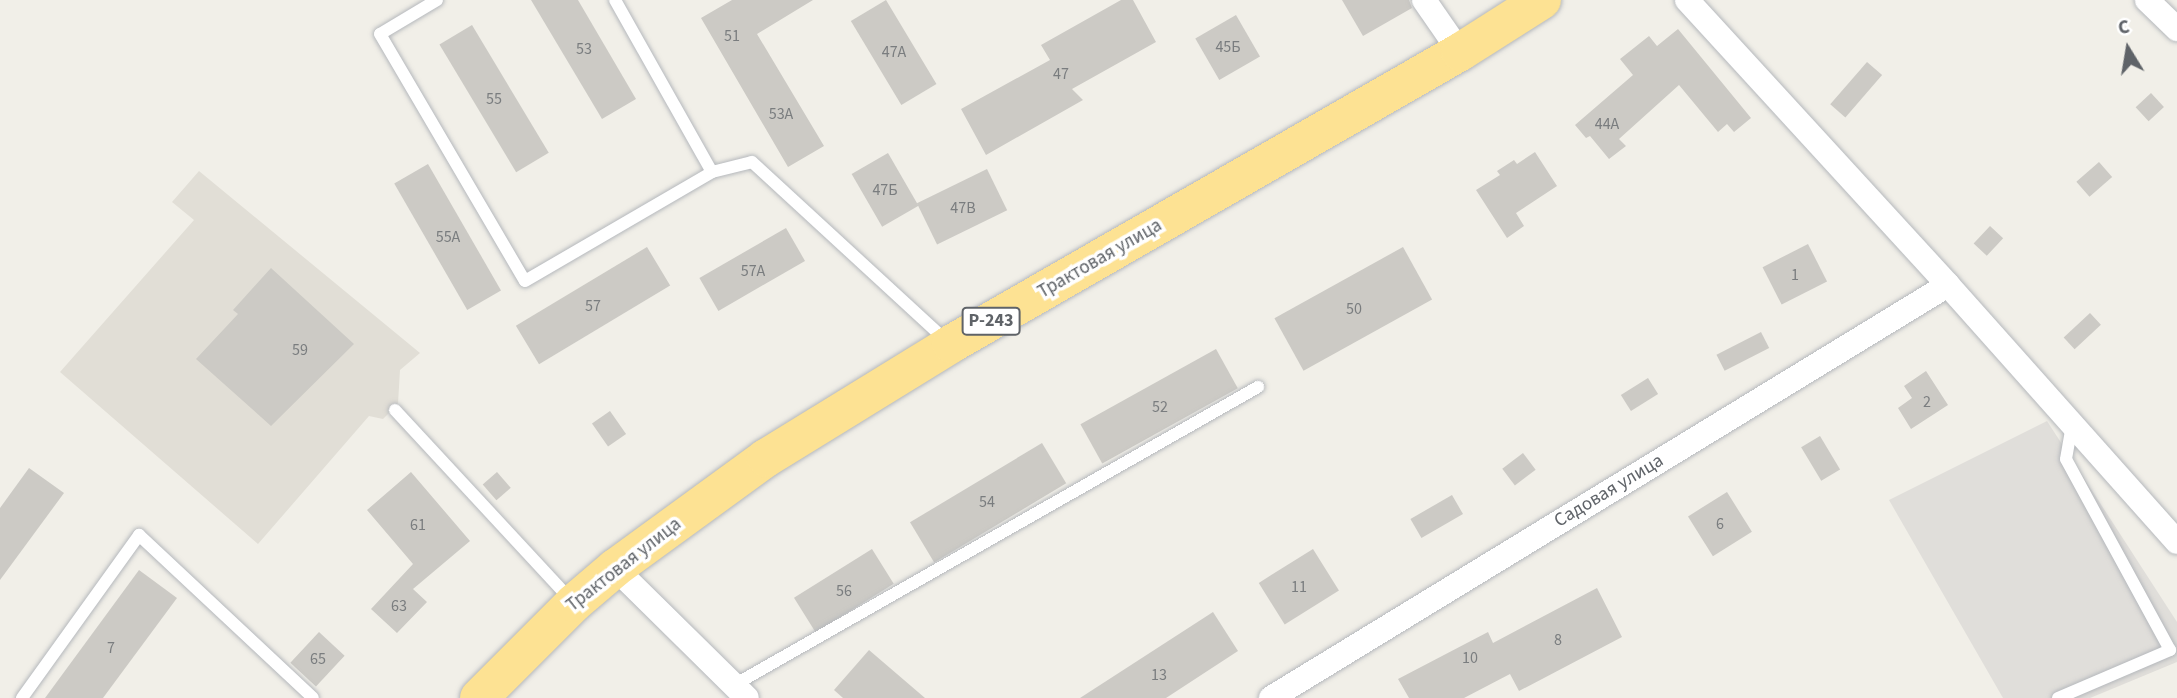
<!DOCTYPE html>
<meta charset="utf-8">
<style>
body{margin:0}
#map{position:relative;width:2177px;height:698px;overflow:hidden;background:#f1efe8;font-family:"Source Sans 3",sans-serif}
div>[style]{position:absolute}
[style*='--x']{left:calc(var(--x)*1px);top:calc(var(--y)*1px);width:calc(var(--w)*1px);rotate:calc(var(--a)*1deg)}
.industrial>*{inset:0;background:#e0deda}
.education>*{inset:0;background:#e1ded6}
.building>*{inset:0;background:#cccac5;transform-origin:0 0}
.roads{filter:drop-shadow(0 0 2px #b5b8bc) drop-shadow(0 0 2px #b5b8bc)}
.lane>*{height:12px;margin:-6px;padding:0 6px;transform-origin:6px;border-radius:6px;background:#fff}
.street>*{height:24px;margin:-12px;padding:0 12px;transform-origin:12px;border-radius:12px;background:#fff}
.highway>*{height:38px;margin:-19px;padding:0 19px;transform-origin:19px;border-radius:19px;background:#fde293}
span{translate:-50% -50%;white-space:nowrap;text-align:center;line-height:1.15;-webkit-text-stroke:7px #fff;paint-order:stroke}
.number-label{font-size:16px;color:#7a7d7f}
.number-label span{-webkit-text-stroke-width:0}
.shield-label span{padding:2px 5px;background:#fff;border:2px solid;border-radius:5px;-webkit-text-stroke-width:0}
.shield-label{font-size:18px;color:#5f6368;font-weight:700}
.street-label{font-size:19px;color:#5f6368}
.north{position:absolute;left:2093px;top:14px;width:70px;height:70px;-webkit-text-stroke:5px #fff;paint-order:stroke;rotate:349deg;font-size:19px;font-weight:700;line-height:28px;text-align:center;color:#5f6368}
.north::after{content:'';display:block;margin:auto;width:24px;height:32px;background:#5f6368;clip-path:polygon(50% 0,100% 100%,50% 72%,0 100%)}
</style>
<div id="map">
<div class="industrial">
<div style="clip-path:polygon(2047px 421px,2177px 622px,2177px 662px,2090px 698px,2003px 698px,1889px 500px)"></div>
</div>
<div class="education">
<div style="clip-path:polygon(199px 171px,420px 353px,400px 370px,398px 404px,383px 419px,369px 416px,258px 544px,60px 372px,194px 220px,172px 202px)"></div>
</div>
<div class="building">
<div style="clip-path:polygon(531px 0,578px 0,636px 99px,602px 119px)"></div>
<div style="clip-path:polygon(732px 0,813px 0,757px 34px,824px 146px,788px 167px,701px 18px)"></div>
<div style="left:886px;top:0;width:98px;height:41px;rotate:59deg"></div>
<div style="clip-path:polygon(1121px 0,1133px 0,1156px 42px,1072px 89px,1083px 100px,986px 155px,961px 109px,1050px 60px,1041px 45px)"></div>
<div style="clip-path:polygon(1342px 0,1409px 0,1412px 8px,1363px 36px)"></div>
<div style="left:1236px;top:15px;width:48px;height:47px;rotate:60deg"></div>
<div style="left:472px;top:25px;width:149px;height:38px;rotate:59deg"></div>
<div style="clip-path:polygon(1678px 29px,1751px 118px,1734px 132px,1727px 124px,1718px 132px,1679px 85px,1619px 139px,1626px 146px,1609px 159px,1590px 136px,1586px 138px,1575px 125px,1633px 75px,1620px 59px,1649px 36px,1657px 46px)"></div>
<div style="left:1867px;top:62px;width:20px;height:56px;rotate:41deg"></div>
<div style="left:2151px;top:93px;width:19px;height:21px;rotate:47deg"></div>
<div style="clip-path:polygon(1535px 152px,1557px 186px,1516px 213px,1524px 226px,1507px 238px,1476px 190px,1500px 175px,1497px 171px,1514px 160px,1517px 164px)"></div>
<div style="left:888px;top:153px;width:61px;height:42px;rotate:60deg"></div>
<div style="left:2099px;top:162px;width:20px;height:30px;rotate:49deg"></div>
<div style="left:428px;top:164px;width:146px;height:39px;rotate:60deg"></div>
<div style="left:987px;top:169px;width:46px;height:78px;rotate:64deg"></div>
<div style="left:1990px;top:226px;width:18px;height:24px;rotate:43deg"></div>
<div style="left:786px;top:228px;width:38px;height:100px;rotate:60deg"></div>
<div style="left:1808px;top:244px;width:42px;height:51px;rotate:63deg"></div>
<div style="left:647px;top:247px;width:45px;height:153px;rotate:59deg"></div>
<div style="left:1403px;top:247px;width:60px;height:147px;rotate:61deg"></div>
<div style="clip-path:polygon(271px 268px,354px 344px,271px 426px,196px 359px,238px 314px,233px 310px)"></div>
<div style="left:2090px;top:313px;width:16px;height:36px;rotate:47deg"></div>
<div style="left:1761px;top:332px;width:18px;height:50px;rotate:63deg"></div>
<div style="left:1216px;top:349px;width:45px;height:155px;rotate:61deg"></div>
<div style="clip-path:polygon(1926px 371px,1948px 405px,1911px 429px,1898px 408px,1912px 398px,1904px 386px)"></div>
<div style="left:1648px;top:378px;width:19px;height:32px;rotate:58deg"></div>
<div style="left:610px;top:411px;width:28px;height:22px;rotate:55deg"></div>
<div style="left:1820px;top:436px;width:39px;height:22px;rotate:59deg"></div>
<div style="left:1042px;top:443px;width:47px;height:154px;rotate:59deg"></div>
<div style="left:1523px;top:453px;width:21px;height:26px;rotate:53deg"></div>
<div style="clip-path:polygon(29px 468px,64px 493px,0 580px,0 508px)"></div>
<div style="clip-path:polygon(411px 472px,470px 541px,413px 589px,427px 602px,397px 633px,371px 609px,413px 564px,367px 510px)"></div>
<div style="left:497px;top:472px;width:21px;height:19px;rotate:49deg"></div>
<div style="left:1727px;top:492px;width:47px;height:46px;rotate:58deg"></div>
<div style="left:1452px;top:495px;width:22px;height:48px;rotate:60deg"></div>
<div style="left:872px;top:549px;width:41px;height:92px;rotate:58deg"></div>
<div style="left:1313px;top:549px;width:49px;height:64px;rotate:58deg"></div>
<div style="clip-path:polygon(139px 570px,177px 598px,103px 698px,45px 698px)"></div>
<div style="clip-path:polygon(1597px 588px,1622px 637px,1519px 691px,1510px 674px,1464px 698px,1409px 698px,1398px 679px,1488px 632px,1493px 643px)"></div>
<div style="clip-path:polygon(1213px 612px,1238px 651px,1166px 698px,1080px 698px)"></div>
<div style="left:319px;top:632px;width:35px;height:42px;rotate:43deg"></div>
<div style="clip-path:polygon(869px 650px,925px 698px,843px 698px,834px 690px)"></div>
</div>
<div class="roads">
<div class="lane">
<div style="--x:437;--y:0;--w:66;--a:149.2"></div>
<div style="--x:380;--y:34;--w:286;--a:59.6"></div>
<div style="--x:525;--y:281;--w:216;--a:-30.2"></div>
<div style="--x:712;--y:172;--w:41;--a:-14"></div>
<div style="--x:752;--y:162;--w:266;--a:42.6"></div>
<div style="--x:615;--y:0;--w:197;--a:60.6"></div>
<div style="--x:395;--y:410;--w:259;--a:47.2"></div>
<div style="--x:734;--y:685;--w:603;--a:-29.63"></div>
<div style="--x:22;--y:698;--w:201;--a:-54.3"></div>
<div style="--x:139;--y:535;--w:238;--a:43.1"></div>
<div style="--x:2058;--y:698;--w:122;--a:-23.2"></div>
<div style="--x:2170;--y:650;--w:217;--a:-118.6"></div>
<div style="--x:2066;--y:459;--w:36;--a:-80"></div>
</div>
<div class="street">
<div style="--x:1424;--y:0;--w:63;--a:55.3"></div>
<div style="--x:1687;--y:0;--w:386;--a:47.5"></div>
<div style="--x:1948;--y:285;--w:344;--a:48.3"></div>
<div style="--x:2147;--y:0;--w:42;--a:44"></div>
<div style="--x:615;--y:568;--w:185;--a:44.6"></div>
<div style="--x:1271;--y:698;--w:793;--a:-31.39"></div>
</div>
<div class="highway">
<div style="--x:479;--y:698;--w:134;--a:-45"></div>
<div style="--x:574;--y:603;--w:54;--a:-40.5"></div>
<div style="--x:615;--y:568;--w:187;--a:-36.1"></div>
<div style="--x:766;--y:458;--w:217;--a:-31.6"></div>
<div style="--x:951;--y:344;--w:587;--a:-29.84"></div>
<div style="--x:1460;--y:52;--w:97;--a:-32.4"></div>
</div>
</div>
<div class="number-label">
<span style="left:732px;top:36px">51</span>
<span style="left:1228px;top:47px">45Б</span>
<span style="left:584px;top:49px">53</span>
<span style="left:894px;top:52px">47А</span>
<span style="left:1061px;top:74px">47</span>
<span style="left:494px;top:99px">55</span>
<span style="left:781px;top:114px">53А</span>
<span style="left:1607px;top:124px">44А</span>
<span style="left:885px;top:190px">47Б</span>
<span style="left:963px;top:208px">47В</span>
<span style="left:448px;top:237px">55А</span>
<span style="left:753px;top:271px">57А</span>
<span style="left:1795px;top:275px">1</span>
<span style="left:593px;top:306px">57</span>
<span style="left:1354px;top:309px">50</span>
<span style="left:300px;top:350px">59</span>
<span style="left:1927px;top:402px">2</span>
<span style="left:1160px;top:407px">52</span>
<span style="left:987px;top:502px">54</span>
<span style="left:1720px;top:524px">6</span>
<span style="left:418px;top:525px">61</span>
<span style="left:1299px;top:587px">11</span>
<span style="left:844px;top:591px">56</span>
<span style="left:399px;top:606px">63</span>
<span style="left:1558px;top:640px">8</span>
<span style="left:111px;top:648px">7</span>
<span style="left:1470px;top:658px">10</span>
<span style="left:318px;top:659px">65</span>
<span style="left:1159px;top:675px">13</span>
</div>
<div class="shield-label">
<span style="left:991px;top:321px">Р-243</span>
</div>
<div class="street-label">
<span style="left:1100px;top:259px;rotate:-30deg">Трактовая улица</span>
<span style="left:1609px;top:491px;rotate:-31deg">Садовая улица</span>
<span style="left:624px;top:565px;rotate:-38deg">Трактовая улица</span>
</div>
<div class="north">С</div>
</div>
